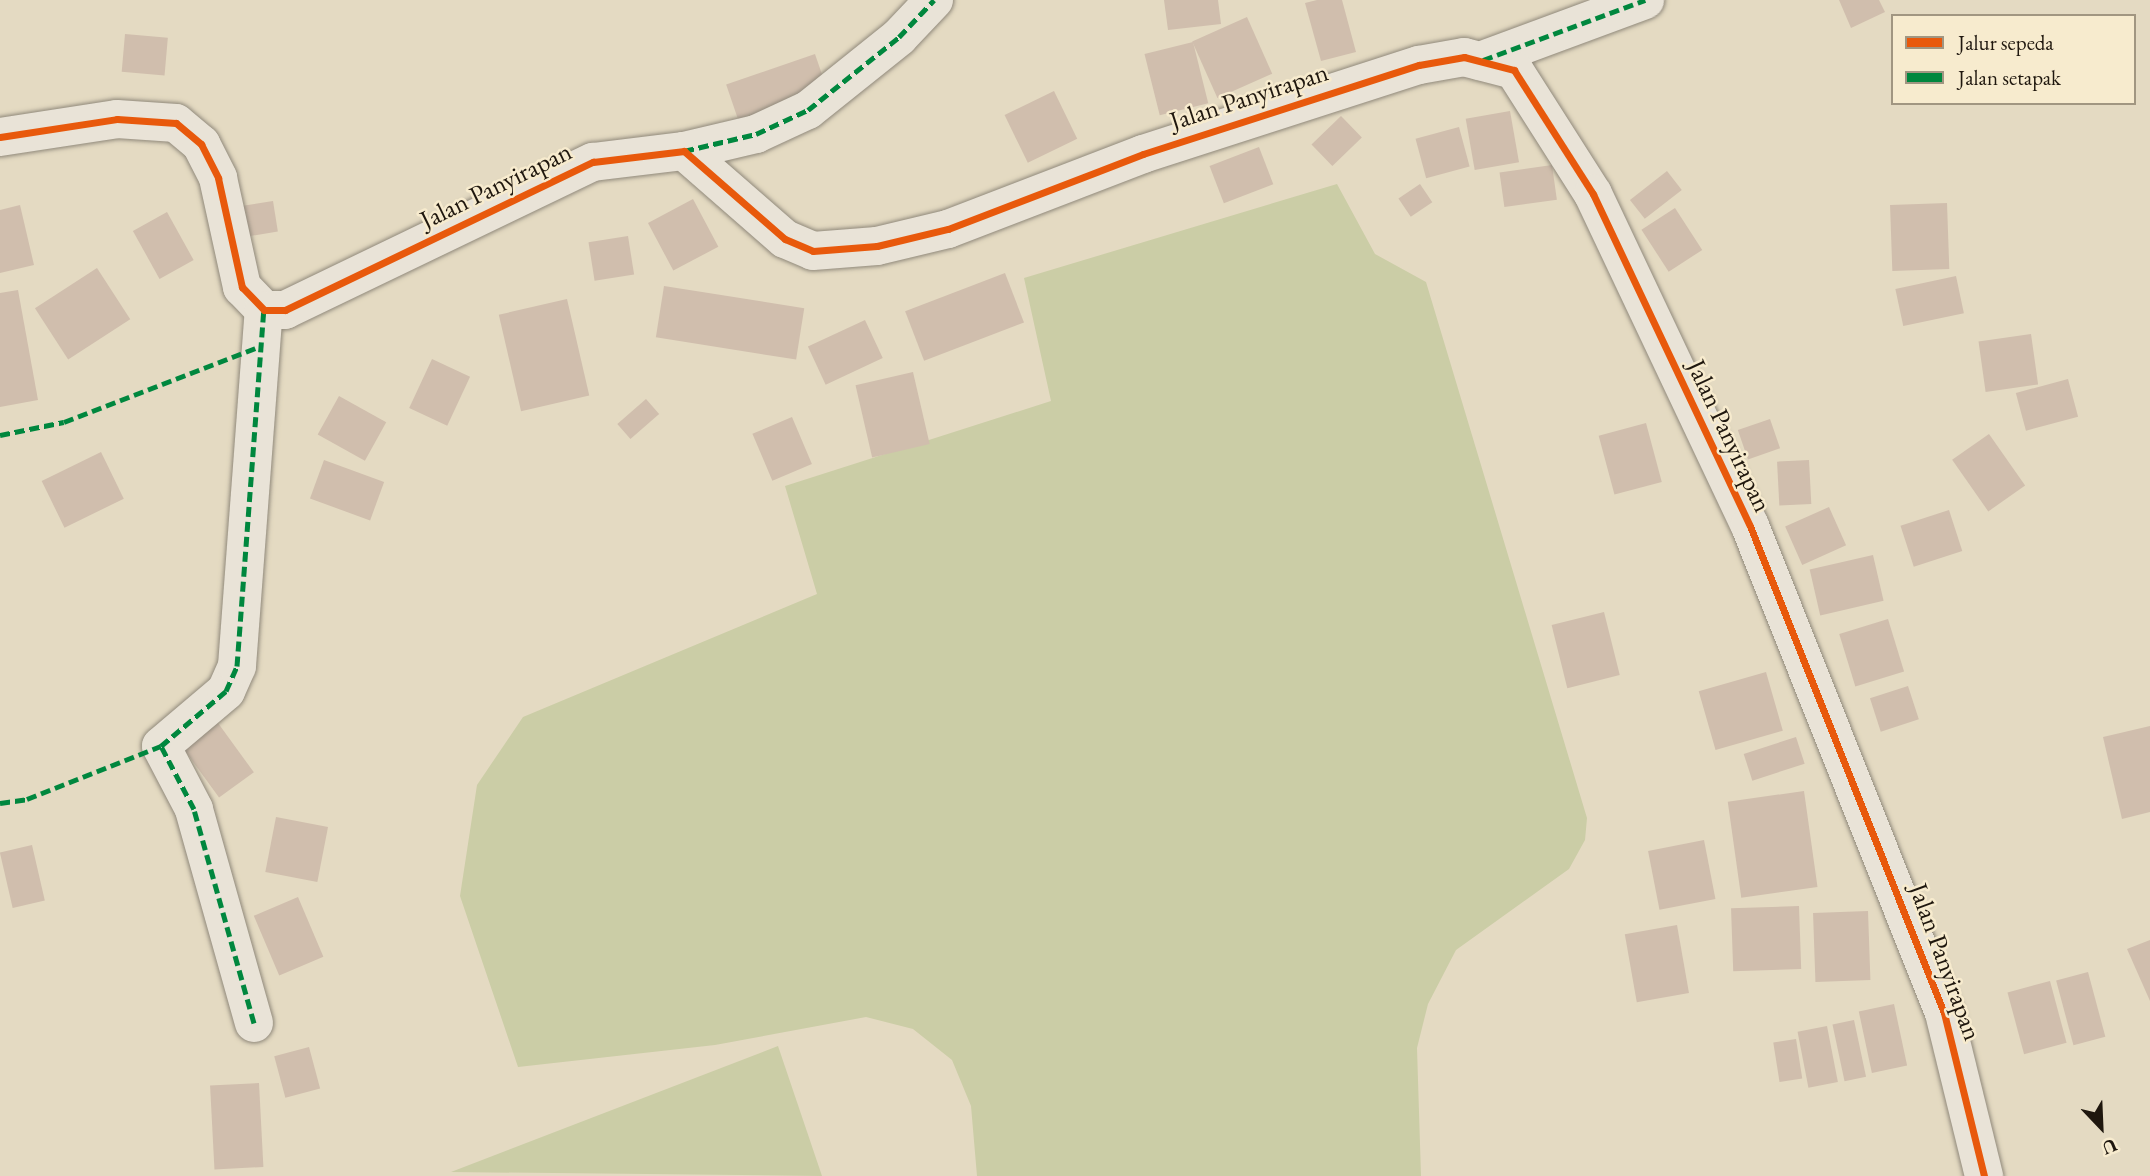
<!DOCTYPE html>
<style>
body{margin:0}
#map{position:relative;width:2150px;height:1176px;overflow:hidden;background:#e4dac2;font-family:"EB Garamond",serif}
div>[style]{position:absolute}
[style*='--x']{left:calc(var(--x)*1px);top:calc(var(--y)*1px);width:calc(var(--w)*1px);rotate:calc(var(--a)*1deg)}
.green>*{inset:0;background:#cbcda6}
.building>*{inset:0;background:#d0bead;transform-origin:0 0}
.roads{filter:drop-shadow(0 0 2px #90897b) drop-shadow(0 0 2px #90897b)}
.minor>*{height:38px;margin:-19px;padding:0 19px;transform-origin:19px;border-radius:19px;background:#e9e3d7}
.quiet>*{height:5px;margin-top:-2.5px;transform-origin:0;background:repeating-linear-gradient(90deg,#00873e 0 10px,transparent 0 15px)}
.cycleway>*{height:7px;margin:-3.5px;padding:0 3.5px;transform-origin:3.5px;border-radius:3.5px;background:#e8590c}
span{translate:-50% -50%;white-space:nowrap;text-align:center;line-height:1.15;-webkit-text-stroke:5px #f7ebce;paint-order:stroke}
.street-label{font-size:26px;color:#1f170e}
.legend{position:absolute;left:1891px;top:14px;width:245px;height:91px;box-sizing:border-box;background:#f7ebce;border:2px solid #a19681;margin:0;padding:9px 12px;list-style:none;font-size:21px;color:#1f170e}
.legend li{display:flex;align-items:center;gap:14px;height:35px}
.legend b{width:35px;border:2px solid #a19681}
.north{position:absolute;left:2066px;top:1092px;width:70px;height:70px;-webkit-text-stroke:5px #f7ebce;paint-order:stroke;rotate:157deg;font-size:19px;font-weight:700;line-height:28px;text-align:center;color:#1f170e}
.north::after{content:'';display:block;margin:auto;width:24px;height:32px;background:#1f170e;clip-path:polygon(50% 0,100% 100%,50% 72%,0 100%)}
</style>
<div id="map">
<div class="green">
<div style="clip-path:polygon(1337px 184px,1375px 254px,1426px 282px,1587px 818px,1585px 840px,1569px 869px,1456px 950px,1428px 1004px,1417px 1048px,1421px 1176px,977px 1176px,971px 1106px,952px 1060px,913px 1029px,866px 1017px,715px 1045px,518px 1067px,460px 896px,477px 785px,523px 717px,817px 594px,785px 486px,1051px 401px,1024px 278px)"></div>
<div style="clip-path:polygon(778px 1046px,822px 1176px,451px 1172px)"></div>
</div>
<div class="building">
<div style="clip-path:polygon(1164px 0,1218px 0,1221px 24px,1168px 30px)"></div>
<div style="clip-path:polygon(1317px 0,1342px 0,1356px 52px,1321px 61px,1305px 3px)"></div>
<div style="clip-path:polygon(1839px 0,1879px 0,1885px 12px,1851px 28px)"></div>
<div style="left:1247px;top:17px;width:62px;height:60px;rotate:66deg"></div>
<div style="left:125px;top:34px;width:43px;height:38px;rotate:5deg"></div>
<div style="left:1193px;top:42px;width:63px;height:50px;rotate:76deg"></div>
<div style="left:815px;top:54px;width:39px;height:94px;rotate:71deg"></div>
<div style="left:1054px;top:91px;width:53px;height:55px;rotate:64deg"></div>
<div style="left:1510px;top:111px;width:52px;height:45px;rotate:80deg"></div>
<div style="left:1341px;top:116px;width:30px;height:41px;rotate:46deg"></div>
<div style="left:1459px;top:127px;width:41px;height:45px;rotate:75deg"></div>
<div style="left:1259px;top:147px;width:40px;height:53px;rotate:69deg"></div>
<div style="left:1552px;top:165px;width:35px;height:53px;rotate:82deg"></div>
<div style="left:1667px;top:171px;width:24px;height:47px;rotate:52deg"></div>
<div style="left:1420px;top:184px;width:22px;height:26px;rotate:56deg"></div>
<div style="left:693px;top:199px;width:54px;height:51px;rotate:62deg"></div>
<div style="left:273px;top:201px;width:31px;height:37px;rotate:81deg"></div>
<div style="left:1947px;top:203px;width:66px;height:57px;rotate:88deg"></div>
<div style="clip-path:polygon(20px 205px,34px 265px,0 273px,0 210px)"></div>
<div style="left:1675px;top:208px;width:50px;height:40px;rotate:57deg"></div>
<div style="left:167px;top:212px;width:55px;height:39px;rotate:61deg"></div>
<div style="left:628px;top:236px;width:39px;height:40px;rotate:81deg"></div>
<div style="left:97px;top:268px;width:61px;height:74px;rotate:57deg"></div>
<div style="left:1005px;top:273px;width:53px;height:107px;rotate:69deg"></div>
<div style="left:1956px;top:276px;width:38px;height:62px;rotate:78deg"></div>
<div style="left:664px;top:286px;width:142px;height:52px;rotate:9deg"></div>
<div style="clip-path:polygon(18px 290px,38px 400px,0 407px,0 293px)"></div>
<div style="left:567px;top:299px;width:99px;height:70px;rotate:77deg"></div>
<div style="left:865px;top:320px;width:42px;height:63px;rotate:65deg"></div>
<div style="left:2031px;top:334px;width:51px;height:53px;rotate:82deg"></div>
<div style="left:432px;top:359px;width:42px;height:54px;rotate:25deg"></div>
<div style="left:913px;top:372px;width:74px;height:59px;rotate:77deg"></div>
<div style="left:2068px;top:379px;width:39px;height:54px;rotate:75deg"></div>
<div style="left:339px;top:396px;width:54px;height:44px;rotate:29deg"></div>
<div style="left:646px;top:399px;width:20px;height:38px;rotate:49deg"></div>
<div style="left:792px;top:417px;width:51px;height:43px;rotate:67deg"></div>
<div style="left:1770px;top:419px;width:31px;height:34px;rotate:71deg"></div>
<div style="left:1646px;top:423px;width:61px;height:49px;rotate:75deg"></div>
<div style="left:1989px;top:434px;width:63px;height:45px;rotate:55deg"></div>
<div style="left:101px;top:452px;width:52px;height:66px;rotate:64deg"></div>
<div style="left:324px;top:460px;width:64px;height:41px;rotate:20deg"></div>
<div style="left:1809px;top:460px;width:44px;height:32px;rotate:87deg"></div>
<div style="left:1829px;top:507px;width:42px;height:48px;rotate:66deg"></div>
<div style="left:1949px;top:510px;width:43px;height:51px;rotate:72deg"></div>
<div style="left:1873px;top:555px;width:47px;height:65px;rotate:77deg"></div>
<div style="left:1604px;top:612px;width:65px;height:54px;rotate:76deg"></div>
<div style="left:1888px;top:619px;width:55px;height:51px;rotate:73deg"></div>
<div style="left:1766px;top:672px;width:61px;height:70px;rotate:74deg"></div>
<div style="left:1908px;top:686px;width:35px;height:40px;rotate:72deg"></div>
<div style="left:218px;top:723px;width:61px;height:43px;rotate:54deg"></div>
<div style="clip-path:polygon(2150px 726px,2150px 812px,2122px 819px,2103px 737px)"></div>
<div style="left:1796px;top:737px;width:28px;height:55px;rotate:72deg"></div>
<div style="left:1804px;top:791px;width:97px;height:77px;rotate:82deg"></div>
<div style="left:276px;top:817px;width:53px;height:56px;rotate:11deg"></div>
<div style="left:1704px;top:840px;width:60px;height:57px;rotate:79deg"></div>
<div style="left:32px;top:845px;width:57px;height:33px;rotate:77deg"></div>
<div style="left:298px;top:897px;width:65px;height:48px;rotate:67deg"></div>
<div style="left:1799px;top:906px;width:63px;height:68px;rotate:88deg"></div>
<div style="left:1868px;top:911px;width:69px;height:55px;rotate:88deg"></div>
<div style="left:1677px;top:925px;width:69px;height:53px;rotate:80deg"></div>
<div style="clip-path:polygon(2150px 940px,2150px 1001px,2127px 949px)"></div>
<div style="left:2088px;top:972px;width:67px;height:33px;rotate:75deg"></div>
<div style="left:2050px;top:981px;width:64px;height:44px;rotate:75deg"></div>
<div style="left:1894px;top:1004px;width:63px;height:36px;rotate:78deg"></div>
<div style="left:1854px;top:1020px;width:58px;height:22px;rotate:78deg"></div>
<div style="left:1827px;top:1026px;width:57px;height:30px;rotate:79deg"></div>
<div style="left:1796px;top:1039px;width:40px;height:23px;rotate:81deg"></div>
<div style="left:309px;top:1047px;width:43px;height:36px;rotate:75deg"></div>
<div style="left:259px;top:1083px;width:84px;height:49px;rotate:87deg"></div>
</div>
<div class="roads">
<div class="minor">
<div style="--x:1480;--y:61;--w:176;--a:-20.3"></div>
<div style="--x:0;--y:137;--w:118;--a:-8.7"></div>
<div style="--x:117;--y:119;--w:59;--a:3.9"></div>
<div style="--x:176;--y:123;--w:33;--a:40"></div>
<div style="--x:201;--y:144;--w:38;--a:63"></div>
<div style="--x:218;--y:178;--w:112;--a:77.6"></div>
<div style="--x:242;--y:287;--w:32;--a:46"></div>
<div style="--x:264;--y:310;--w:21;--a:0"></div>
<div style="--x:285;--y:310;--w:342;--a:-25.7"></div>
<div style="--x:593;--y:162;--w:92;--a:-6.9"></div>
<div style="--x:684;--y:151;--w:134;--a:41.1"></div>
<div style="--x:785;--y:239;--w:30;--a:23"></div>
<div style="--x:813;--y:251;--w:64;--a:-4.5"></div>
<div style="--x:877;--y:246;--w:73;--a:-13.5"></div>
<div style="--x:948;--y:229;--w:209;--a:-21"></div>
<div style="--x:1143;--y:154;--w:290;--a:-17.9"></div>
<div style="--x:1419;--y:65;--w:46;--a:-10.1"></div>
<div style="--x:1464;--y:57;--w:52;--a:14.6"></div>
<div style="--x:1514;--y:70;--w:147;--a:57.5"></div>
<div style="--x:1593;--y:194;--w:367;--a:64.7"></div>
<div style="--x:1750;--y:526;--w:524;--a:68.28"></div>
<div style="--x:1944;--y:1013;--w:168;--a:76.2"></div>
<div style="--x:684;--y:151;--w:74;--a:-13.3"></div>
<div style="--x:756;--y:134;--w:57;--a:-24.8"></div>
<div style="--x:808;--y:110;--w:117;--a:-38.7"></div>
<div style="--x:899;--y:37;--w:51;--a:-46.6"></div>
<div style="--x:254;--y:1023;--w:222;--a:-105.7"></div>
<div style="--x:194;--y:809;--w:71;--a:-117.6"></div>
<div style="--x:161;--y:746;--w:85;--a:-40.2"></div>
<div style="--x:226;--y:691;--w:27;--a:-66"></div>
<div style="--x:237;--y:666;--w:357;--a:-85.7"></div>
</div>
</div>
<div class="quiet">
<div style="--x:1483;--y:60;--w:173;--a:-20.3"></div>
<div style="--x:684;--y:151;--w:74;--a:-13.3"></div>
<div style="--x:756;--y:134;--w:57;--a:-24.8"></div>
<div style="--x:808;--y:110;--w:117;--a:-38.7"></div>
<div style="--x:899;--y:37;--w:51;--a:-46.6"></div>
<div style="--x:0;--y:435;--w:65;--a:-11.5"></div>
<div style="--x:64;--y:422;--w:211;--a:-21.1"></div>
<div style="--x:0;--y:803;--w:27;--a:-8"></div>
<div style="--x:27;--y:799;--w:144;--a:-21.6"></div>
<div style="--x:254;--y:1023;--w:222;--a:-105.7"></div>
<div style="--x:194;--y:809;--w:71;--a:-117.6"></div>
<div style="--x:161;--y:746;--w:85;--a:-40.2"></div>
<div style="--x:226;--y:691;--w:27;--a:-66"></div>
<div style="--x:237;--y:666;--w:357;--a:-85.7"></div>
</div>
<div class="cycleway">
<div style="--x:0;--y:137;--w:118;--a:-8.7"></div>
<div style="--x:117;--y:119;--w:59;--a:3.9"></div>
<div style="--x:176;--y:123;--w:33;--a:40"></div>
<div style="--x:201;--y:144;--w:38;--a:63"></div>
<div style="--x:218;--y:178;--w:112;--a:77.6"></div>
<div style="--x:242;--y:287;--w:32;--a:46"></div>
<div style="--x:264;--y:310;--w:21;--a:0"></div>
<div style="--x:285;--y:310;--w:342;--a:-25.7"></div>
<div style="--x:593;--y:162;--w:92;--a:-6.9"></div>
<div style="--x:684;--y:151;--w:134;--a:41.1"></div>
<div style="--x:785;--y:239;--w:30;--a:23"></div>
<div style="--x:813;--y:251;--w:64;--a:-4.5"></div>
<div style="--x:877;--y:246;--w:73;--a:-13.5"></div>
<div style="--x:948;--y:229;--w:209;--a:-21"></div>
<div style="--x:1143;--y:154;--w:290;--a:-17.9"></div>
<div style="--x:1419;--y:65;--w:46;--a:-10.1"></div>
<div style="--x:1464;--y:57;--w:52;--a:14.6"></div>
<div style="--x:1514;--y:70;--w:147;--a:57.5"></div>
<div style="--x:1593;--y:194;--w:367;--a:64.7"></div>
<div style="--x:1750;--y:526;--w:524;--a:68.28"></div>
<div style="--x:1944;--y:1013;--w:168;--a:76.2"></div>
</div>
<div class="street-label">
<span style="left:1249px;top:97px;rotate:-18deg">Jalan Panyirapan</span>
<span style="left:496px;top:186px;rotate:-26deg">Jalan Panyirapan</span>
<span style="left:1729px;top:436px;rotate:65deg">Jalan Panyirapan</span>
<span style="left:1945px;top:962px;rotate:70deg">Jalan Panyirapan</span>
</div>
<ul class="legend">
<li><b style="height:9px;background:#e8590c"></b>Jalur sepeda</li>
<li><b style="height:9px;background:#00873e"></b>Jalan setapak</li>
</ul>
<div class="north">U</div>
</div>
